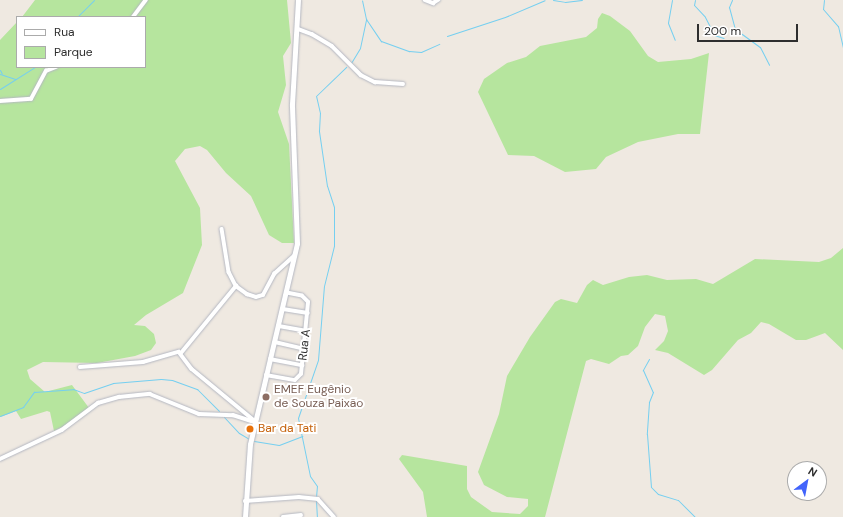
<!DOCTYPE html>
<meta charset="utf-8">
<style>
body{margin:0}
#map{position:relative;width:843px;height:517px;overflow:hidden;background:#efe9e1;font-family:"DM Sans",sans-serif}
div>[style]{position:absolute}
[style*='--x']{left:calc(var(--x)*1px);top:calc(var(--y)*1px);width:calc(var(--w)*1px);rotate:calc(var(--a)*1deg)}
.green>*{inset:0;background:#b6e59e}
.stream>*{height:1px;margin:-0.5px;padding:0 0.5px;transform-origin:0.5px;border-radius:0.5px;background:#75cff0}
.roads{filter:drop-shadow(0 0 1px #b4b7c1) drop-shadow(0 0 1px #b4b7c1)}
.street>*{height:3.5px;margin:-1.75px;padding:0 1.75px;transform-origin:1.75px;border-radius:1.75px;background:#fff}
.secondary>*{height:5px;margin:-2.5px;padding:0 2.5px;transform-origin:2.5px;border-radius:2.5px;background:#fff}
.dots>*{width:11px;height:11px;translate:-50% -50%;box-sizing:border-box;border:2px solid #fff;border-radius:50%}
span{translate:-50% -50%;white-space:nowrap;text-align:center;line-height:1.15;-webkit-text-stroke:4px #fff;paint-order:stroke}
.street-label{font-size:12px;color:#2e2e2e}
.education-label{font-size:12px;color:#785e54}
.left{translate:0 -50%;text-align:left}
.food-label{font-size:12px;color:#c56008}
.legend{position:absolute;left:16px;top:16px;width:130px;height:52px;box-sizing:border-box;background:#fff;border:1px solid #ababab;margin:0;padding:5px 7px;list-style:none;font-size:12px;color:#2e2e2e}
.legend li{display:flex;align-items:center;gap:8px;height:20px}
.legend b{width:20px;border:1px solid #ababab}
.north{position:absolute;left:787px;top:461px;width:40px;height:40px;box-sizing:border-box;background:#fff;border:1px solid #ababab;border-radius:50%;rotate:32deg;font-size:11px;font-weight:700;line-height:16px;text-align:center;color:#2e2e2e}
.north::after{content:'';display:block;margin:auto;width:14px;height:18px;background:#4264fb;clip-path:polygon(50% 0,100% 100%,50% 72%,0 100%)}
.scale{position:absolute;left:697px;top:24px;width:101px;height:18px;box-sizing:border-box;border:2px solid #2e2e2e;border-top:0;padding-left:5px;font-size:12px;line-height:14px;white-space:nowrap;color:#2e2e2e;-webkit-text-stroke:3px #fff;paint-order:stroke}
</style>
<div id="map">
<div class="green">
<div style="clip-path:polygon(35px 0,287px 0,291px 43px,283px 56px,286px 85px,278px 112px,289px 144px,294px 243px,282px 243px,269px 235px,251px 196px,226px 173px,207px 150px,200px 146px,185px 149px,175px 161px,200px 208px,202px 245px,183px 293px,146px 315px,134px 325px,145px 326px,154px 334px,156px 343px,151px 350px,135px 356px,97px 363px,43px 362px,27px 370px,30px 379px,45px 392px,72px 385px,89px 408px,70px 423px,54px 431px,50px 412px,47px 411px,21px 419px,16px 411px,0 417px,0 40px,17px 22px,17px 67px,145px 67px,145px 17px,22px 17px)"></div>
<div style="clip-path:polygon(602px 13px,610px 16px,630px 31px,648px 56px,658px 62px,691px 59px,709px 53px,700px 134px,678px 134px,638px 142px,606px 157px,596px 169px,565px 172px,534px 156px,508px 155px,478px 92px,484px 79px,507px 63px,526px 57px,540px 46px,586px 37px,597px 28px,598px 19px)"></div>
<div style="clip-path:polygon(843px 248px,843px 350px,825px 333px,806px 340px,796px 340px,769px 324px,761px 322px,751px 333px,738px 340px,712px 370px,704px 375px,668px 353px,655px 350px,664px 341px,668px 331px,665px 316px,655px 314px,645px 327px,638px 346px,628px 355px,621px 356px,609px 364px,591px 359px,586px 361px,545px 517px,427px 517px,423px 492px,399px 459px,402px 455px,467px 466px,467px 489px,471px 497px,492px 512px,520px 514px,528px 506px,528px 499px,507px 497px,484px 485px,478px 472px,499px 414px,507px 376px,530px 337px,555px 302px,561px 299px,577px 303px,587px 285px,593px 280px,603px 285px,629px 277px,647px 275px,667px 280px,696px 279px,713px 284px,755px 259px,819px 262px,831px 258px)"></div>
</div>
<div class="stream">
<div style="--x:553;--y:0;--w:12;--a:9"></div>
<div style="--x:565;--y:2;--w:17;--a:-7"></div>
<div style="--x:672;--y:0;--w:23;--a:100"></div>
<div style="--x:668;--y:23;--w:18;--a:68"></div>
<div style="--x:695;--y:0;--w:5;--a:101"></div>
<div style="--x:694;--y:5;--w:16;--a:47"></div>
<div style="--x:705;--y:17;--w:20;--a:63"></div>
<div style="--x:714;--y:35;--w:10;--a:17"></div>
<div style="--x:732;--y:0;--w:8;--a:113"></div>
<div style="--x:729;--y:7;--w:23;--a:75"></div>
<div style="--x:735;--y:29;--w:31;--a:36"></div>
<div style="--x:760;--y:47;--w:20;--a:63"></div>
<div style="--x:824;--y:0;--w:9;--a:96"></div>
<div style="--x:823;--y:9;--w:23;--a:49"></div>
<div style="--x:838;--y:26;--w:22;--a:77"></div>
<div style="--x:77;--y:17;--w:24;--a:-45"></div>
<div style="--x:366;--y:19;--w:27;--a:56"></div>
<div style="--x:381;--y:41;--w:30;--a:20"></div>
<div style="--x:409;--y:51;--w:12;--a:5"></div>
<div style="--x:421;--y:52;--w:20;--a:-24"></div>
<div style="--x:447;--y:36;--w:61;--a:-18.1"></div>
<div style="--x:505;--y:17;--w:43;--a:-23"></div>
<div style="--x:351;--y:63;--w:17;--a:-59"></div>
<div style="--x:360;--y:48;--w:30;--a:-78"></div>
<div style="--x:366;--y:19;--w:19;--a:-102"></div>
<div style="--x:0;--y:70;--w:4;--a:63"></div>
<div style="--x:0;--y:74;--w:16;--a:18"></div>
<div style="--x:0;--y:89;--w:41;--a:-32.2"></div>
<div style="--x:649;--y:359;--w:13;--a:119"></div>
<div style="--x:643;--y:370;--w:24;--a:66"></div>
<div style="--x:653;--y:392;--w:11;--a:112"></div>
<div style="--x:649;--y:402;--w:32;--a:94"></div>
<div style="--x:647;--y:434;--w:53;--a:85.7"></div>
<div style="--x:651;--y:487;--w:10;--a:45"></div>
<div style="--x:658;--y:494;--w:21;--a:17"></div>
<div style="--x:678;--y:500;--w:24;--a:45"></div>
<div style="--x:0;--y:416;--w:25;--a:-21"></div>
<div style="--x:23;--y:407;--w:19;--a:-54"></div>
<div style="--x:34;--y:392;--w:39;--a:-4"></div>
<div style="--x:73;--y:389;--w:12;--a:20"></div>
<div style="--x:84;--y:393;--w:31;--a:-19"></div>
<div style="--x:113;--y:383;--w:48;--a:-4.8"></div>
<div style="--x:161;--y:379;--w:11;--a:5"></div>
<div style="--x:172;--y:380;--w:27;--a:20"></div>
<div style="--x:197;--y:389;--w:31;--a:45"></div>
<div style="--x:224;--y:417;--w:22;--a:47"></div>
<div style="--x:239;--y:433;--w:12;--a:31"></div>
<div style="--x:254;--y:441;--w:25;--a:9"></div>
<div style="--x:279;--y:445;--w:25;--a:-21"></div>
<div style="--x:316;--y:497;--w:11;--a:-85"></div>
<div style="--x:317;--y:486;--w:12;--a:-125"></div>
<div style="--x:310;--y:476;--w:59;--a:-101.7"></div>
<div style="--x:298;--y:418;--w:61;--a:-71"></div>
<div style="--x:318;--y:360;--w:74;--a:-85.4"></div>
<div style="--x:324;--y:286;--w:41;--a:-76"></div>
<div style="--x:334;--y:246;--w:39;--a:-90"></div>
<div style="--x:334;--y:207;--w:22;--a:-108"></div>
<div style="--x:327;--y:186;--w:56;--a:-98.3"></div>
<div style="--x:319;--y:131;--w:18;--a:-87"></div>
<div style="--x:320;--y:113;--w:17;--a:-103"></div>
<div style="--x:316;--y:96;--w:42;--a:-44"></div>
<div style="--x:316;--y:500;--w:17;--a:87"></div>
</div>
<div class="roads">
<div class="street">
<div style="--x:425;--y:0;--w:9;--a:21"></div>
<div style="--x:433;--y:3;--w:6;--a:-31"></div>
<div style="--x:133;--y:17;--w:21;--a:-53"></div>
<div style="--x:298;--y:29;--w:15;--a:20"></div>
<div style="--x:312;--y:34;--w:23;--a:31"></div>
<div style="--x:332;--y:46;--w:41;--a:45"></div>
<div style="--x:361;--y:75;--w:16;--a:27"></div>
<div style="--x:375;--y:82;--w:28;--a:4"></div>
<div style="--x:0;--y:101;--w:31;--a:-4"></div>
<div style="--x:31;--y:99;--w:32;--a:-62"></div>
<div style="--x:46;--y:71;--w:11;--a:-22"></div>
<div style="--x:222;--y:229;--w:44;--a:80.8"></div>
<div style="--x:229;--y:272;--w:16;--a:63"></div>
<div style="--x:236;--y:286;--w:14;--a:36"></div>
<div style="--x:247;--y:294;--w:9;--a:18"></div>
<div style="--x:256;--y:297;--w:7;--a:-16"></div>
<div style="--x:263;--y:295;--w:24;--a:-62"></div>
<div style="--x:274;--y:274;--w:27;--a:-42"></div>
<div style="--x:283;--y:309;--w:25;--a:9"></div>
<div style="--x:279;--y:326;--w:28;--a:10"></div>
<div style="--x:275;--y:342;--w:31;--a:13"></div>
<div style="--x:181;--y:353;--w:87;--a:-50.6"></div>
<div style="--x:270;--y:359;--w:33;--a:11"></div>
<div style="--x:80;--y:367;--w:63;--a:-4.5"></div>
<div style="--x:143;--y:362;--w:37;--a:-16"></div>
<div style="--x:179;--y:352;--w:21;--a:53"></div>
<div style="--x:192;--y:369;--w:82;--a:39.5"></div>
<div style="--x:266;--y:375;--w:29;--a:10"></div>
<div style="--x:295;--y:380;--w:8;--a:-45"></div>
<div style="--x:301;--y:374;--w:72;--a:-84.4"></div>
<div style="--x:308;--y:302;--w:8;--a:-135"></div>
<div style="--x:302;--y:296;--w:15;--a:-169"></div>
<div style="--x:0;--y:459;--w:68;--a:-25.1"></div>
<div style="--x:62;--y:430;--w:45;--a:-36.9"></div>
<div style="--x:98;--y:403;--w:22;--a:-16"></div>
<div style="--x:119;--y:397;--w:31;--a:-6"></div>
<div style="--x:150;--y:394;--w:53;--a:22.2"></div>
<div style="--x:199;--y:414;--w:34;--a:2"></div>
<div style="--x:233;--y:415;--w:23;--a:18"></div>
<div style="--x:245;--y:501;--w:54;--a:-4.2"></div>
<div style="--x:299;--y:497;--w:19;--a:6"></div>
<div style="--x:318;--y:499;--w:24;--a:48"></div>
<div style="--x:283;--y:517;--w:18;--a:-6"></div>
</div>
<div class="secondary">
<div style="--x:245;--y:517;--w:73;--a:-86.1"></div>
<div style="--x:250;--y:444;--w:206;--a:-76.8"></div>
<div style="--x:297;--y:243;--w:139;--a:-92.1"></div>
<div style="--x:292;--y:104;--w:104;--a:-86.7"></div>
</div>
</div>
<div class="dots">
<div style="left:266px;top:397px;background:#8d6e63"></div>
<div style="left:250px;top:429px;background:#e8710a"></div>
</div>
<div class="street-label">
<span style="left:305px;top:345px;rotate:-83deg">Rua A</span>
</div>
<div class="education-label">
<span class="left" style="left:274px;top:397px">EMEF Eugênio<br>de Souza Paixão</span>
</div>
<div class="food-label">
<span class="left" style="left:258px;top:429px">Bar da Tati</span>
</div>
<ul class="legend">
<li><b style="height:5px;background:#fff"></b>Rua</li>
<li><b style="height:11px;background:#b6e59e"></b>Parque</li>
</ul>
<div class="north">N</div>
<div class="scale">200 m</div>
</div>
